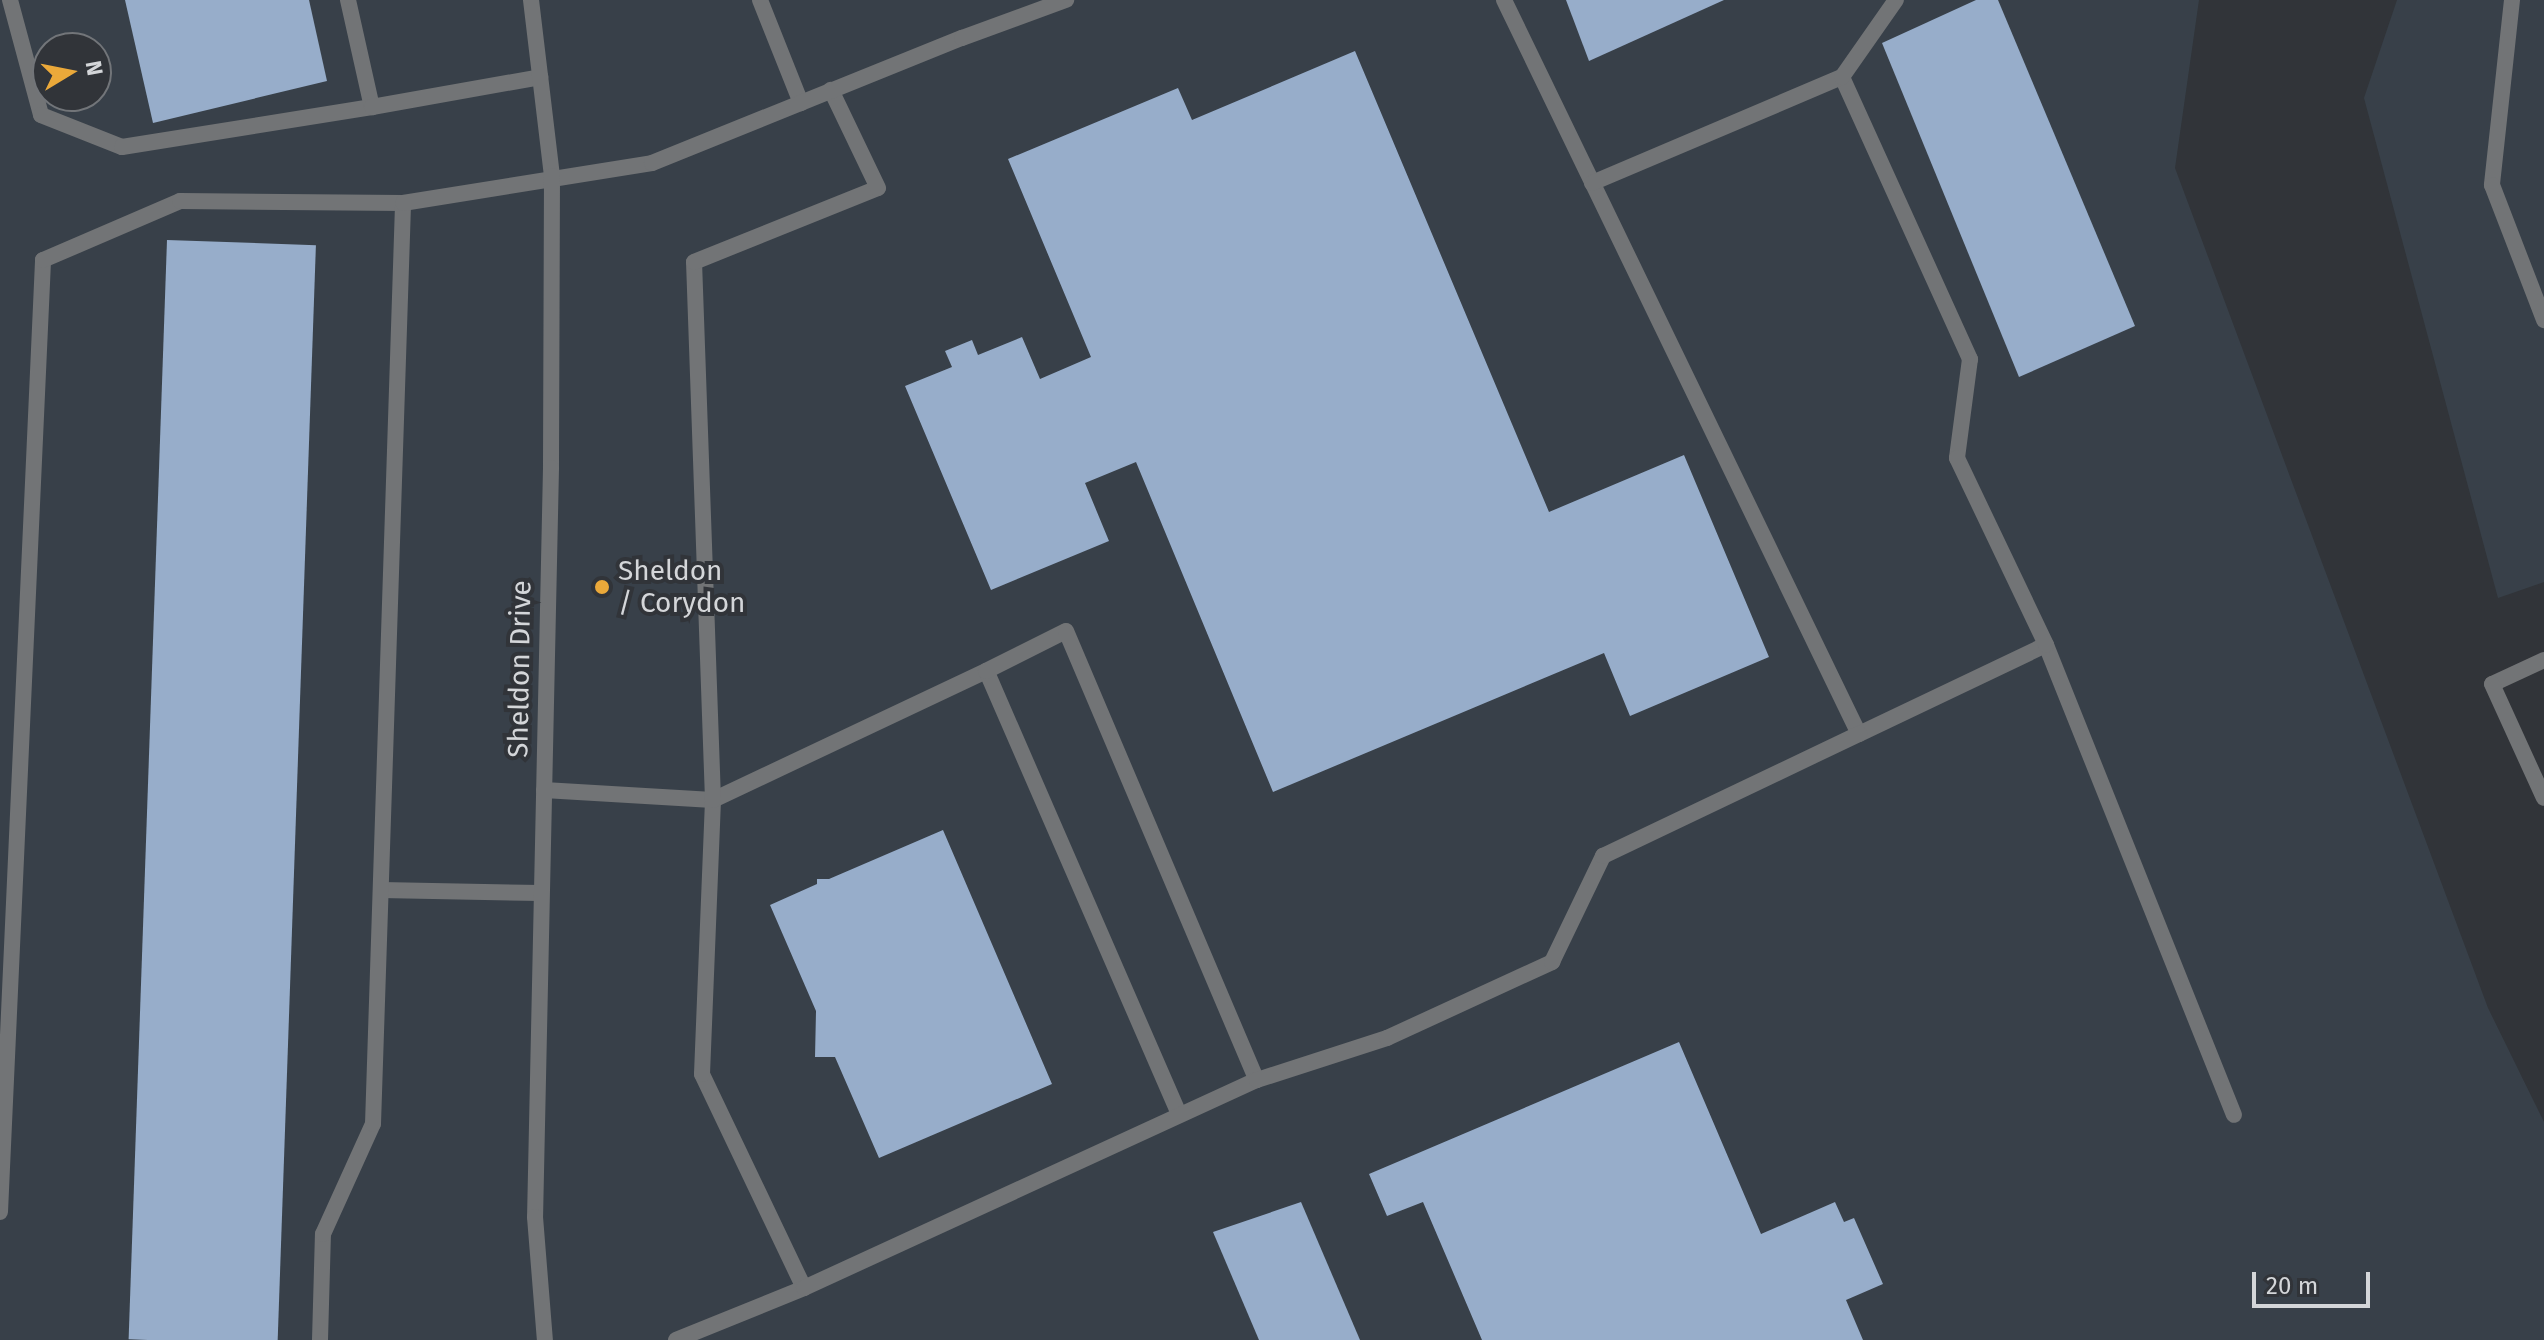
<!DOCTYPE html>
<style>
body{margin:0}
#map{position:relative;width:2544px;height:1340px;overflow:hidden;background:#313439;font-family:"Fira Sans",sans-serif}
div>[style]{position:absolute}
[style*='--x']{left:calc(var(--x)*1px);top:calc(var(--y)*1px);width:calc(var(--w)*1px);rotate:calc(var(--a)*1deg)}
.built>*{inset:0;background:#384049}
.building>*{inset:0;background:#97adca;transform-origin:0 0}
.service>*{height:16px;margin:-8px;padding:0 8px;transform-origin:8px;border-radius:8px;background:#727476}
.tertiary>*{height:16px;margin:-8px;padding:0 8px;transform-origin:8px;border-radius:8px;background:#727476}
.dots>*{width:22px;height:22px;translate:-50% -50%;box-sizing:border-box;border:4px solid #313439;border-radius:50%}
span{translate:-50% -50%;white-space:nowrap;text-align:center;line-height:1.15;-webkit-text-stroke:8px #313439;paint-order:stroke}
.poi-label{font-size:28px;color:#d4d6d9}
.left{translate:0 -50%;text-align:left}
.street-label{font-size:28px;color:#d4d6d9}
.north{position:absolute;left:32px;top:32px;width:80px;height:80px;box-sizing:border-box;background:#313439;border:2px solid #727579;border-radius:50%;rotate:80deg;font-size:22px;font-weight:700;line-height:32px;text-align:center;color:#d4d6d9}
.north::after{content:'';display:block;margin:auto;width:28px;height:36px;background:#eba93a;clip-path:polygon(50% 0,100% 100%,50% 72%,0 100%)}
.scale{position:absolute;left:2252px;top:1272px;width:118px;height:36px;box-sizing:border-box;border:4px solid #d4d6d9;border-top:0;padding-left:10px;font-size:24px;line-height:28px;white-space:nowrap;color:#d4d6d9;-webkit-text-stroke:6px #313439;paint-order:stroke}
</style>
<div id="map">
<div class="built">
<div style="clip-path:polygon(evenodd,0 0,2199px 0,2175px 168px,2488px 1008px,2544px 1122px,2544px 1340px,0 1340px,0 0,48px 48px,96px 48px,96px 96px,48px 96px,48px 48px)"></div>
<div style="clip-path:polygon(2397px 0,2544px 0,2544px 582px,2498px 598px,2364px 98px)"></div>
</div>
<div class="building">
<div style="clip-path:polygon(125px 0,309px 0,327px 81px,153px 123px)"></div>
<div style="clip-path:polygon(1566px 0,1724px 0,1589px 61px)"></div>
<div style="clip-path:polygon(1976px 0,1998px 0,2135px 326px,2019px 377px,1882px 43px)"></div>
<div style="clip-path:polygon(1355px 51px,1549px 512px,1684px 455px,1769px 657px,1630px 716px,1604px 653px,1273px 792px,1136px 462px,1085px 483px,1109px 541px,991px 590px,905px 386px,952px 367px,945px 351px,972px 340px,978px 355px,1022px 337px,1040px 379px,1091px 357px,1008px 159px,1178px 88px,1192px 120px)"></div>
<div style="left:167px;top:240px;width:149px;height:1100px;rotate:2deg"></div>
<div style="clip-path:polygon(943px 830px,1052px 1084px,879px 1158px,835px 1057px,815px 1057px,816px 1011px,770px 905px,817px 884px,817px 879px,829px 879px)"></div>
<div style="clip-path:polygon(1679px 1042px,1761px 1234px,1835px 1202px,1844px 1222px,1854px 1218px,1883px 1284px,1846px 1300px,1863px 1340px,1482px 1340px,1423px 1202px,1387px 1216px,1369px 1174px)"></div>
<div style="clip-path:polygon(1301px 1202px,1360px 1340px,1259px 1340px,1213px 1232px)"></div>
</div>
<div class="service">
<div style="--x:10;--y:0;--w:119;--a:74.9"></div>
<div style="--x:41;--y:115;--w:87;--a:21.6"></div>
<div style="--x:122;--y:147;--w:253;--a:-9.1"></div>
<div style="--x:348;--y:0;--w:110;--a:77.4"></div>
<div style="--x:372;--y:107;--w:171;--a:-10.1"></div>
<div style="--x:760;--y:0;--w:111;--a:68.3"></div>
<div style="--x:1504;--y:0;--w:815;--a:64.19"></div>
<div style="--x:1859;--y:734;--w:207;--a:-25.5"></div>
<div style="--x:2046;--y:645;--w:506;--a:68.2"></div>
<div style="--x:2512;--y:0;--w:186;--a:96.2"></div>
<div style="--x:2492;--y:185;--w:145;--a:68.9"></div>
<div style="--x:1842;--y:77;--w:310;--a:65.6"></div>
<div style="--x:1970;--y:359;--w:100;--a:97.5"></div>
<div style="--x:1957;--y:458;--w:207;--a:64.5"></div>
<div style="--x:1592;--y:183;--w:272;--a:-23"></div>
<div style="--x:1842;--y:77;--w:94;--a:-55"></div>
<div style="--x:2544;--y:660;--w:57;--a:155.2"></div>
<div style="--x:2492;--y:684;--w:125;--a:65.5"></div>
<div style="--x:544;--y:790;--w:169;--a:3.4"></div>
<div style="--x:713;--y:800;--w:302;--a:-25.3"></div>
<div style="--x:381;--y:890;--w:160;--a:1.1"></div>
<div style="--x:1179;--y:1114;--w:483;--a:-113.5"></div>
<div style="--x:986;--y:671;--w:89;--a:-26.6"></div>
<div style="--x:1066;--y:631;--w:488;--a:67"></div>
<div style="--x:0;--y:1212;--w:953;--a:-87.41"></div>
<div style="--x:43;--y:260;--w:149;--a:-23.3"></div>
<div style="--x:180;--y:201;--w:223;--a:0.5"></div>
<div style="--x:804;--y:1288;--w:237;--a:-115.5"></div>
<div style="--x:702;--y:1074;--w:274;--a:-87.7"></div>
<div style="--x:713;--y:800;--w:538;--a:-92.02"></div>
<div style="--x:694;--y:262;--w:198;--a:-21.9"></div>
<div style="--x:878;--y:188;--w:109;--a:-115.6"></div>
<div style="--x:320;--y:1340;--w:106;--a:-88.4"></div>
<div style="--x:323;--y:1234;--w:121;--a:-65.6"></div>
<div style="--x:373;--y:1124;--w:921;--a:-88.13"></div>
<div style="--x:403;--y:203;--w:252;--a:-9.1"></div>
<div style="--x:652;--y:163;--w:334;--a:-22"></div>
<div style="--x:962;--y:38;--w:111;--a:-20.1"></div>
<div style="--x:676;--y:1340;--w:138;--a:-22.1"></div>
<div style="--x:804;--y:1288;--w:498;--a:-24.7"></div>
<div style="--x:1257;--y:1080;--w:137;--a:-17.9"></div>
<div style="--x:1387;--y:1038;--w:182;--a:-24.7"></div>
<div style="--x:1552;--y:962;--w:118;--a:-64.3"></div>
<div style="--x:1603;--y:856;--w:284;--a:-25.5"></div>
</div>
<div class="tertiary">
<div style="--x:531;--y:0;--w:177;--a:83.2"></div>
<div style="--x:552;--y:176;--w:292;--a:90.2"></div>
<div style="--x:551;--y:468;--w:749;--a:91.22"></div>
<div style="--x:535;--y:1217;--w:123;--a:85.4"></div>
</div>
<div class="dots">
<div style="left:602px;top:587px;background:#eba93a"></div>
</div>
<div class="poi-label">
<span class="left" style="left:618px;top:587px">Sheldon<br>/ Corydon</span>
</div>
<div class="street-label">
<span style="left:520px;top:669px;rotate:-89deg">Sheldon Drive</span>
</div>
<div class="north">N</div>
<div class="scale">20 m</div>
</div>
